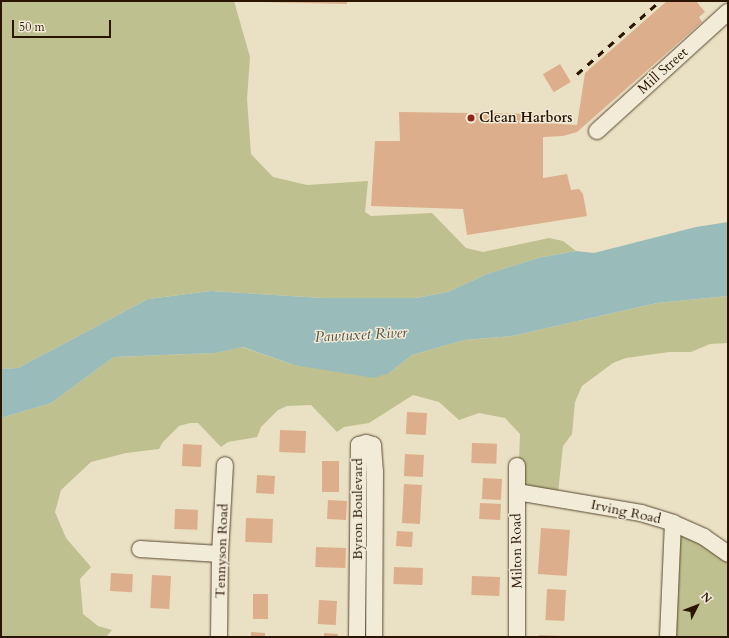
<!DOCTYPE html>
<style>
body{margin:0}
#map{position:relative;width:729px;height:638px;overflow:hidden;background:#eae0c3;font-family:Cardo,serif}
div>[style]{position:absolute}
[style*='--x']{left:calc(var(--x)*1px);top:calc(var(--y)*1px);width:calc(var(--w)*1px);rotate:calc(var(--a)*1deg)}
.green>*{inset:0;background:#bfc08f}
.water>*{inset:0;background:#99bcba}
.building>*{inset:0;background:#ddae8b;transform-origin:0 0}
.roads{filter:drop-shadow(0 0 1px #5a4831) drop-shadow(0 0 1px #5a4831)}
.street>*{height:16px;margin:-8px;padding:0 8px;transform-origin:8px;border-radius:8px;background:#f1ebd8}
.rail>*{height:3px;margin-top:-1.5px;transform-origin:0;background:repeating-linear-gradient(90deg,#2a1600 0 7px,transparent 0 14px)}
.dots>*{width:11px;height:11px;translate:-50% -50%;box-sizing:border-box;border:2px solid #f1ebd8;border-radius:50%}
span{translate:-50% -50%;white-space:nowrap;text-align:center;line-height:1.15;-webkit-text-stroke:3px #f1ebd8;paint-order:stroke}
.street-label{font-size:14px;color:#2a1600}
.poi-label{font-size:14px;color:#2a1600;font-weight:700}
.left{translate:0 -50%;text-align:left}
.water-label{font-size:15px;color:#515041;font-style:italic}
.frame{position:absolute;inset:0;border:2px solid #2a1600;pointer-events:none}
.north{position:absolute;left:677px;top:586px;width:40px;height:40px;-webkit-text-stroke:3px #f1ebd8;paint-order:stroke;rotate:48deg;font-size:11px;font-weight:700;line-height:16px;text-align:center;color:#2a1600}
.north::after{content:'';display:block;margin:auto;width:14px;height:18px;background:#2a1600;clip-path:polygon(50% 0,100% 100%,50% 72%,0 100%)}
.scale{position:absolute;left:12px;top:20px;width:99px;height:18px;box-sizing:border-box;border:2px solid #2a1600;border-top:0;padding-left:5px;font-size:12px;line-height:14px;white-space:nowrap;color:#2a1600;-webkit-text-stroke:3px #f1ebd8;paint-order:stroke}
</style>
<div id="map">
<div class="green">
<div style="clip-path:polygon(1px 1px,234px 1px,250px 57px,247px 99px,251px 154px,273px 177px,307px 185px,368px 181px,365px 212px,371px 216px,432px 213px,466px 248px,483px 252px,549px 238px,563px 241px,576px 251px,538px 258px,487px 274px,448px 292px,416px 298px,323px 298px,211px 291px,148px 299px,18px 368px,1px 369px)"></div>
<div style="clip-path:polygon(728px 296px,728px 343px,710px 344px,691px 352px,669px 352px,626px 358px,613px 363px,582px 386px,575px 402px,572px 434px,563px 446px,558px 493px,518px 488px,520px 434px,505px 418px,479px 413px,459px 420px,439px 402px,413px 395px,369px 423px,344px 427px,337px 432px,311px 405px,287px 406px,278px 410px,261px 427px,257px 437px,228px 442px,221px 447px,198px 423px,190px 423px,179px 426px,163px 442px,159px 449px,126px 453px,91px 462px,61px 490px,55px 512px,66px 538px,91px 567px,80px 579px,83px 614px,98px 626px,112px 630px,106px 637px,1px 637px,1px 418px,51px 403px,114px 357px,215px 353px,242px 347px,294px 365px,389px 373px,412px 355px,464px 340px,512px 336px,657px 303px)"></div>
<div style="clip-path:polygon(676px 525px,728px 552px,728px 637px,670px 637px)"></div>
</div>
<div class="water">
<div style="clip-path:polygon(728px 222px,728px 296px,657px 303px,512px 336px,464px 340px,412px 355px,389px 373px,374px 378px,294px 365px,243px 347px,215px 353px,114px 357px,51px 403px,1px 418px,1px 369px,18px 368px,148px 299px,211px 291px,323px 298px,416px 298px,448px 292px,487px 274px,538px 258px,576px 251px,594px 253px,696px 227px)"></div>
</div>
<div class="building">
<div style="clip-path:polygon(263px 1px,347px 1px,347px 4px,263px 2px)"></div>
<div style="clip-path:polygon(667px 1px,696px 1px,705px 12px,699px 17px,702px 22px,577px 132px,563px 136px,543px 137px,543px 178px,567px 174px,571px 190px,579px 189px,583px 194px,587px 216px,467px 235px,463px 209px,371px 206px,375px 141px,400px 141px,399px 112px,543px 114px,543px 123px,577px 125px,585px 73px)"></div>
<div style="left:560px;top:64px;width:21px;height:20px;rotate:59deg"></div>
<div style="left:407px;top:412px;width:20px;height:22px;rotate:3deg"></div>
<div style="left:280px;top:430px;width:26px;height:22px;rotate:2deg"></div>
<div style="left:472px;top:443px;width:25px;height:20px;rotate:2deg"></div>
<div style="left:183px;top:444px;width:19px;height:22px;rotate:3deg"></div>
<div style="left:405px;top:454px;width:19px;height:22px;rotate:3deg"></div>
<div style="left:322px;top:461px;width:17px;height:31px"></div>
<div style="left:257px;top:475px;width:18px;height:18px;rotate:3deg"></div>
<div style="left:483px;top:478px;width:19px;height:21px;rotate:3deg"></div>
<div style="left:404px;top:484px;width:18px;height:39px;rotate:3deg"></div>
<div style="left:328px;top:500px;width:19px;height:19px;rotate:3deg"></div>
<div style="left:480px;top:503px;width:21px;height:16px;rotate:3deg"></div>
<div style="left:175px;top:509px;width:23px;height:20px;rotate:2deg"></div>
<div style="left:246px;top:518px;width:27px;height:24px;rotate:2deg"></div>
<div style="left:541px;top:528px;width:29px;height:46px;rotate:4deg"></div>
<div style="left:397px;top:531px;width:16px;height:15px;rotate:4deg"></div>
<div style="left:316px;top:547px;width:30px;height:20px;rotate:2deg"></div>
<div style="left:394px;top:567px;width:29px;height:17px;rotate:2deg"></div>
<div style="left:111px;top:573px;width:22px;height:18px;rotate:3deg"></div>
<div style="left:152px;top:575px;width:19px;height:33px;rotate:3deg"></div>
<div style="left:472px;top:576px;width:28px;height:19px;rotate:2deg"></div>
<div style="left:547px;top:589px;width:19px;height:31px;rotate:3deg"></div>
<div style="left:253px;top:594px;width:15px;height:25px"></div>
<div style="left:319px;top:600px;width:18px;height:24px;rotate:3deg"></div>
<div style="clip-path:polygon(251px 632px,265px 633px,265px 637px,251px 637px)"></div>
<div style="clip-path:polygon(324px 633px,338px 634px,338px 637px,324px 637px)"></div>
<div style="clip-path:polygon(539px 635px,563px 636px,563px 637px,539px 637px)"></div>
</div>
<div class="roads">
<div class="street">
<div style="--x:597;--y:131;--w:177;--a:-42.3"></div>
<div style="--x:517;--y:466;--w:171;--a:90"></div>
<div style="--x:517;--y:492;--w:126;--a:9.6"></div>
<div style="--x:641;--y:513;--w:34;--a:17"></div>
<div style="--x:673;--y:523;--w:34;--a:24"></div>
<div style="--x:704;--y:537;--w:29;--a:35"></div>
<div style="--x:140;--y:549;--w:80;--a:3.6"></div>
<div style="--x:219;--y:637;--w:83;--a:-89.3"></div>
<div style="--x:220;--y:554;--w:89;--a:-86.8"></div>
<div style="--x:357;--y:637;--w:192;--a:-89.4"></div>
<div style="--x:359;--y:445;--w:7;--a:-16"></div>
<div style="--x:366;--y:443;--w:7;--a:16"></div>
<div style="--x:373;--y:445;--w:26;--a:86"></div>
<div style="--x:375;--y:471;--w:166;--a:90.3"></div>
<div style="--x:668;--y:637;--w:114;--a:-87.5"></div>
</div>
</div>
<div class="rail">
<div style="--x:577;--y:74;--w:111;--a:-41.3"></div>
</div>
<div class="dots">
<div style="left:471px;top:118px;background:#8f2418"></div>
</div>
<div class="street-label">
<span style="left:663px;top:71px;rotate:-42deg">Mill Street</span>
<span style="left:358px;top:509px;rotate:-90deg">Byron Boulevard</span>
<span style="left:626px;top:512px;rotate:12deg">Irving Road</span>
<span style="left:222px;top:551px;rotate:-88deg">Tennyson Road</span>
<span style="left:517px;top:551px;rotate:-91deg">Milton Road</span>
</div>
<div class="poi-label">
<span class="left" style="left:479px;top:118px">Clean Harbors</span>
</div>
<div class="water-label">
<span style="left:361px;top:335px;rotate:-3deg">Pawtuxet River</span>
</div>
<div class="frame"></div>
<div class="north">N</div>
<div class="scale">50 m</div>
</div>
